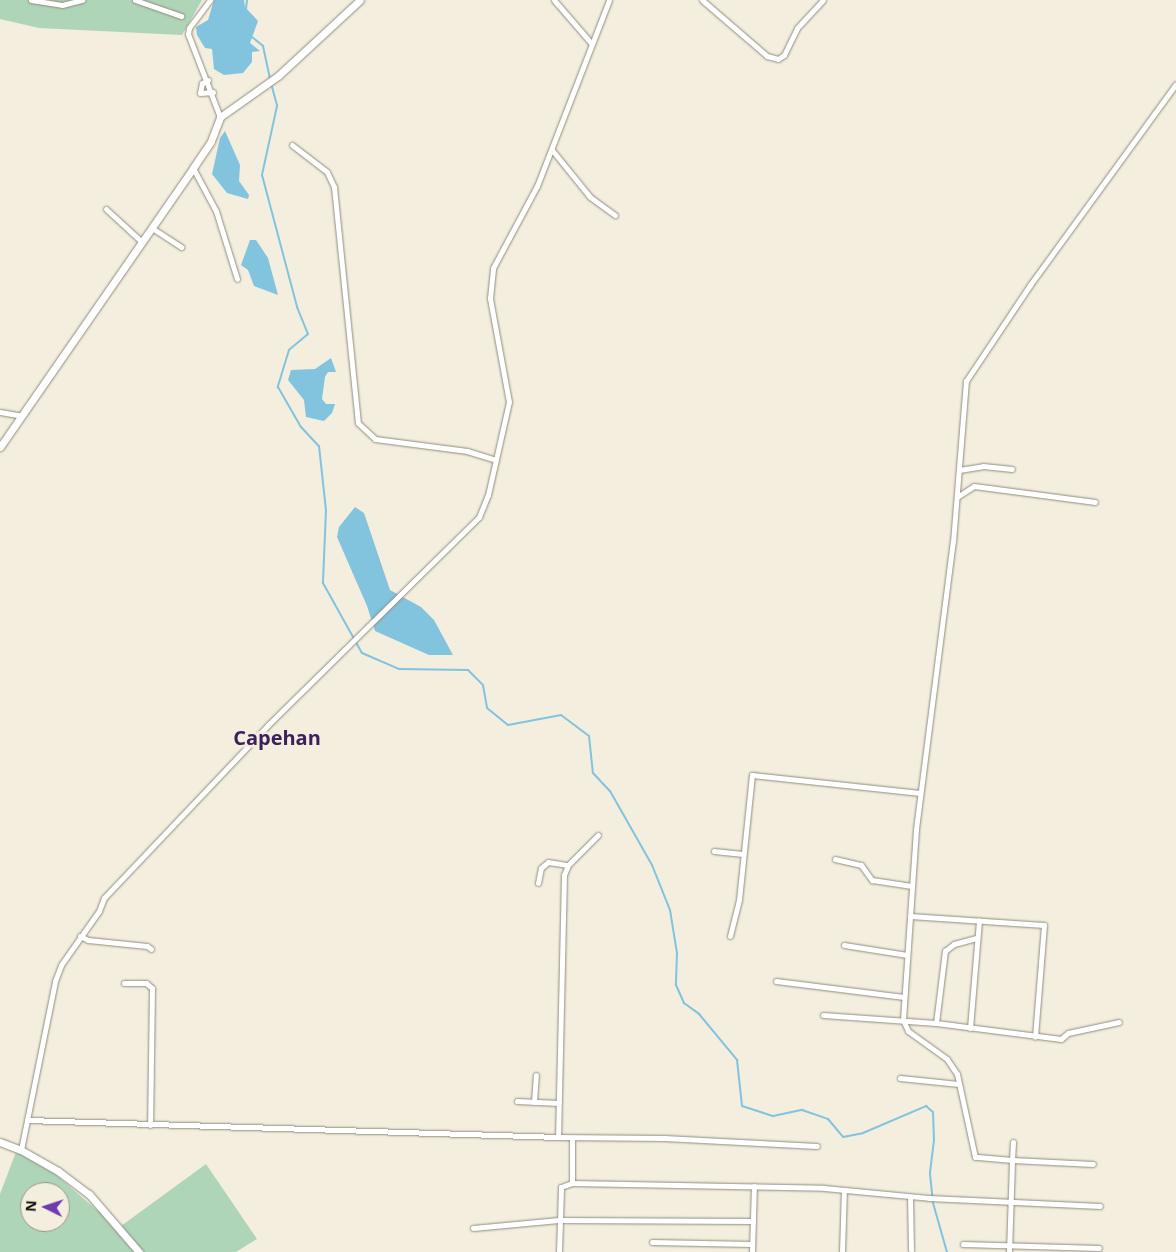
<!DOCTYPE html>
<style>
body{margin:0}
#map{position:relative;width:1176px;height:1252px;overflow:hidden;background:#f3eede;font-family:"Open Sans",sans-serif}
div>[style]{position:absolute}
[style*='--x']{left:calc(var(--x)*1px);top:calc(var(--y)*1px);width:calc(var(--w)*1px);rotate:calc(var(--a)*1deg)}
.green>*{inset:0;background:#afd5b9}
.water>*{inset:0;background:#82c3de}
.stream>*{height:2px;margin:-1px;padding:0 1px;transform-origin:1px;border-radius:1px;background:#82c3de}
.roads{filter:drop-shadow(0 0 1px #908c7d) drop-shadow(0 0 1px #908c7d)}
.street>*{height:5px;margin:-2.5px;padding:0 2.5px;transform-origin:2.5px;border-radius:2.5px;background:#fff}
.secondary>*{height:7px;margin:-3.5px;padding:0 3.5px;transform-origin:3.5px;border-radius:3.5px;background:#fff}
span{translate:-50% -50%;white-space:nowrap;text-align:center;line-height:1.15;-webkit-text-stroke:5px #f3eede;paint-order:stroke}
.quarter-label{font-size:20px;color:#3b215a;font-weight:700}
.north{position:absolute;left:20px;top:1182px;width:50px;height:50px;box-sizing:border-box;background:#f3eede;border:1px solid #989488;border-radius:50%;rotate:274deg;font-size:14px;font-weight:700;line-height:20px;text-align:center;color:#0f0d08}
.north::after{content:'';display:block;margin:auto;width:18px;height:22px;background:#723ab0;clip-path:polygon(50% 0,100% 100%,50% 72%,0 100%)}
</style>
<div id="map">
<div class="green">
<div style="clip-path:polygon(0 0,202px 0,182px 35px,39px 28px,0 19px)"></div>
<div style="clip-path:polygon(evenodd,16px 1152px,55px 1174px,105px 1217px,134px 1252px,0 1252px,0 1194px,16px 1152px,30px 1192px,60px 1192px,60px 1222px,30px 1222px,30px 1192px)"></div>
<div style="clip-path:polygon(206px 1164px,257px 1239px,236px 1252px,142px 1252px,121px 1226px)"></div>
</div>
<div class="water">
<div style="clip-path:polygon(214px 0,244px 0,245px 7px,258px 21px,250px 43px,260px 51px,252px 52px,252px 62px,243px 73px,224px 75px,214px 69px,212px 49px,205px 48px,197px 35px,196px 27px,208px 20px)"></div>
<div style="clip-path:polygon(225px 131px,240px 165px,239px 181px,249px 195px,248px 199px,227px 193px,212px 174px,220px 138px)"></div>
<div style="clip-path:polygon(250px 240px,256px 240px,268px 258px,278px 295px,254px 286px,248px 270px,241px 265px)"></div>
<div style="clip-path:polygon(331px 358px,336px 372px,328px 372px,325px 377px,322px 399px,326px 404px,335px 404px,332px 413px,324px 421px,306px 417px,304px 400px,288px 380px,291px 370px,315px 369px)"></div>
<div style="clip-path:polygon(355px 507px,364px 513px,390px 590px,421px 607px,434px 620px,453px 655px,429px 655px,375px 631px,367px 606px,337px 537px,339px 527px)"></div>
</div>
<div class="stream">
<div style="--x:246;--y:9;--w:9;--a:-84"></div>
<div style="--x:252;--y:37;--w:14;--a:39"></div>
<div style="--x:263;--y:46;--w:33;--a:78"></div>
<div style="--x:271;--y:83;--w:24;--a:75"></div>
<div style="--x:277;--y:106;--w:71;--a:102.3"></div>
<div style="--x:262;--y:175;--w:137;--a:75.1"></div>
<div style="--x:297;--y:307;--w:29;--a:68"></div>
<div style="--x:308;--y:334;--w:25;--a:140"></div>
<div style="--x:289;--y:350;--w:39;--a:107"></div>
<div style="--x:278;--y:387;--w:46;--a:60.1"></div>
<div style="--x:301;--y:427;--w:26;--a:47"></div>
<div style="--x:319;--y:446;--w:64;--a:83.8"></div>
<div style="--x:326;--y:510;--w:73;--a:92.4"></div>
<div style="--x:323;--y:583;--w:80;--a:60.9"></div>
<div style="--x:362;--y:653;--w:40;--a:23.4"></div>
<div style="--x:399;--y:669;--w:69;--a:0.8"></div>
<div style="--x:468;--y:670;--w:21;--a:45"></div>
<div style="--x:483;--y:685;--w:23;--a:80"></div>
<div style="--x:487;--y:708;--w:27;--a:39"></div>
<div style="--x:508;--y:725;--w:54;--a:-10.7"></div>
<div style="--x:561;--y:715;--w:35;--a:37"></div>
<div style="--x:589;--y:736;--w:37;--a:84"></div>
<div style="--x:593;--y:773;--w:25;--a:47"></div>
<div style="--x:610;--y:791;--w:85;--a:60.4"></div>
<div style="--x:652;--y:865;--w:48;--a:68.2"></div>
<div style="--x:670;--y:910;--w:44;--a:80.8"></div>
<div style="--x:677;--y:953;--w:32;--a:92"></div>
<div style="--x:676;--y:985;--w:20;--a:66"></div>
<div style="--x:684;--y:1003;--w:19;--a:36"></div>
<div style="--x:699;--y:1014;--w:60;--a:50.4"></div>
<div style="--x:737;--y:1060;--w:46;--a:83.8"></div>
<div style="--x:742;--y:1106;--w:33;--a:18"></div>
<div style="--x:773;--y:1116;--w:30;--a:-12"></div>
<div style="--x:802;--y:1110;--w:28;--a:19"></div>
<div style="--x:828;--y:1119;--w:23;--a:50"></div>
<div style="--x:843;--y:1137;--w:20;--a:-11"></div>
<div style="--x:863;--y:1133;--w:69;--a:-23.2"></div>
<div style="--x:926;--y:1106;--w:9;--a:41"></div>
<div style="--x:933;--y:1112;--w:28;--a:88"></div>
<div style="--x:934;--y:1140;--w:34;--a:97"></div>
<div style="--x:930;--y:1174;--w:29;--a:84"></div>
<div style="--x:933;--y:1203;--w:51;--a:74.1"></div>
</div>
<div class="roads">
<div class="street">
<div style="--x:31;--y:0;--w:31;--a:9"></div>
<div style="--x:62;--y:5;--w:21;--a:-14"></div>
<div style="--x:135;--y:0;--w:49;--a:19.2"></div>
<div style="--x:210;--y:0;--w:35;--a:127"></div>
<div style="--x:189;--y:28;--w:6;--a:99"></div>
<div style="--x:188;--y:34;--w:89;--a:68.9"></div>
<div style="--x:554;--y:0;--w:57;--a:49.3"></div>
<div style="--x:702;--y:0;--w:86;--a:40.7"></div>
<div style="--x:767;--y:56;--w:11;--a:15"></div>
<div style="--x:778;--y:59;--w:7;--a:-34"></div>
<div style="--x:784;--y:55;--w:30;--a:-64"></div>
<div style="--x:797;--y:28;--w:38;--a:-47"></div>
<div style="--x:208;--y:80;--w:7;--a:153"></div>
<div style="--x:202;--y:83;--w:10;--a:101"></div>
<div style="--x:200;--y:93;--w:13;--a:-4"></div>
<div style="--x:292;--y:145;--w:44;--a:37.6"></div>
<div style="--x:327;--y:172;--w:17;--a:65"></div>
<div style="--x:334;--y:187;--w:237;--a:84.2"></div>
<div style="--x:358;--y:423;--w:23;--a:43"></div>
<div style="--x:375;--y:439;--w:93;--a:7.4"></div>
<div style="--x:467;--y:451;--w:30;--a:17"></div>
<div style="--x:552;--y:150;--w:60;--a:51"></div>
<div style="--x:590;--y:197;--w:31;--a:36"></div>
<div style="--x:193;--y:168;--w:49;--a:61.9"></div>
<div style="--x:216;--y:211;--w:71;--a:72.8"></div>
<div style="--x:106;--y:209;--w:49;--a:42.5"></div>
<div style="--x:152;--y:228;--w:35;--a:33"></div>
<div style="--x:0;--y:412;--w:22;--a:10"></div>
<div style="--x:959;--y:470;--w:24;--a:-9"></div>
<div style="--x:983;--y:466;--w:29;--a:6"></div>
<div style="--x:957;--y:497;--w:20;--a:-33"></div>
<div style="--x:974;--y:486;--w:122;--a:7.5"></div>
<div style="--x:598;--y:835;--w:42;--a:135"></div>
<div style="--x:568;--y:865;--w:11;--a:112"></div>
<div style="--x:564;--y:875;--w:262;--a:91.3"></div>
<div style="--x:558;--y:1137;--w:106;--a:0.5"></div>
<div style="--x:664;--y:1138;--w:153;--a:3"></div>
<div style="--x:714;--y:851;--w:29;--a:6"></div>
<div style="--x:835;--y:859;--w:27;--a:13"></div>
<div style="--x:861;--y:865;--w:19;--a:54"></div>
<div style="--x:872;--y:880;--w:40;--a:8.5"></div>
<div style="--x:538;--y:883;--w:15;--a:-79"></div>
<div style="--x:541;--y:868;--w:9;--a:-41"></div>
<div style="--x:548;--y:862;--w:20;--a:9"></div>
<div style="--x:910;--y:916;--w:134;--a:3.8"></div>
<div style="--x:1044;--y:925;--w:112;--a:94.6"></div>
<div style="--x:80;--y:936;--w:9;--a:27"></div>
<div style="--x:88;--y:940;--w:59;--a:5.8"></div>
<div style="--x:147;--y:946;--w:5;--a:37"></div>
<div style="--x:730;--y:936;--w:37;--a:-76"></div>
<div style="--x:739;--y:900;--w:126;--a:-84.1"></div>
<div style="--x:752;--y:775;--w:169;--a:6.1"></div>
<div style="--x:844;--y:945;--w:64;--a:9"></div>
<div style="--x:776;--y:981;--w:129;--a:7.1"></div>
<div style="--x:124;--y:983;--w:22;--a:0"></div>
<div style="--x:146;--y:983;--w:8;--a:40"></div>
<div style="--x:152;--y:988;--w:137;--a:90.8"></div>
<div style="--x:823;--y:1015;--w:113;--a:4"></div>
<div style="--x:936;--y:1023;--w:126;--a:7.3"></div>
<div style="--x:1061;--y:1039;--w:9;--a:-41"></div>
<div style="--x:1068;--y:1033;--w:52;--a:-12.2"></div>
<div style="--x:936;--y:1023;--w:73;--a:-82.9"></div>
<div style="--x:945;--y:951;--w:11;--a:-38"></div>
<div style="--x:954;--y:944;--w:24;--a:-15"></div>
<div style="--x:970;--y:1028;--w:108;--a:-85.2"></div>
<div style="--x:900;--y:1078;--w:59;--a:5.8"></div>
<div style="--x:517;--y:1101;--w:42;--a:2.7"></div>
<div style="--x:534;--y:1102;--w:27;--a:-86"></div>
<div style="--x:27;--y:1120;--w:531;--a:1.83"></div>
<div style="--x:1013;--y:1142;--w:18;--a:93"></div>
<div style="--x:1012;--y:1160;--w:81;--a:2.8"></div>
<div style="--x:21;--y:1150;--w:172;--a:-78.6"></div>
<div style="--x:55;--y:981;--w:17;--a:-69"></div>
<div style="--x:61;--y:965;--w:66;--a:-54.9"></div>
<div style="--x:99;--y:911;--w:14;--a:-69"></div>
<div style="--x:104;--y:898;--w:238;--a:-46.5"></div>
<div style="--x:268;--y:725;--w:296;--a:-44.6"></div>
<div style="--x:479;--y:517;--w:24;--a:-68"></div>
<div style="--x:488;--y:495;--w:95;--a:-77.3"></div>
<div style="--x:509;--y:402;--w:106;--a:-100.4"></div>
<div style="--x:490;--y:298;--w:30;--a:-84"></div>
<div style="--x:493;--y:268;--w:93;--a:-61.8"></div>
<div style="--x:537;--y:186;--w:199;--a:-68.8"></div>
<div style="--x:572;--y:1183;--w:252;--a:1.1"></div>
<div style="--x:824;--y:1188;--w:105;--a:5.4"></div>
<div style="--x:929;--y:1198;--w:171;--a:2.7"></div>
<div style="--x:910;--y:1197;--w:53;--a:88.9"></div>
<div style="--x:473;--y:1228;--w:86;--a:-5.3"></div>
<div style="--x:559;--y:1220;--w:194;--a:0.3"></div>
<div style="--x:652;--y:1242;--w:100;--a:1.1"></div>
<div style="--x:963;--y:1244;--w:136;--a:1.7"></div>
<div style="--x:559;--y:1252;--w:65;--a:-88.2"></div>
<div style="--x:561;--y:1187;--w:12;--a:-20"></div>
<div style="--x:572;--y:1183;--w:45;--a:-90"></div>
<div style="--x:752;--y:1252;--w:66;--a:-88.3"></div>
<div style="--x:842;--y:1252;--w:62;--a:-88.2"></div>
<div style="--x:1009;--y:1252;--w:92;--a:-88.1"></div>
<div style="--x:1012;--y:1160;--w:37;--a:-175"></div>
<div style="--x:975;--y:1157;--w:85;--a:-102.2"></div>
<div style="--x:957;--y:1074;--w:18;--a:-124"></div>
<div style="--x:947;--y:1059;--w:48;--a:-144.3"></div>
<div style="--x:908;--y:1031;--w:12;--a:-114"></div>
<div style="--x:903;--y:1020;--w:191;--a:-86.1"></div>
<div style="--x:916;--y:829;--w:289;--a:-82.7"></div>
<div style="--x:953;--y:542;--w:162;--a:-85.4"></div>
<div style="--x:966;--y:381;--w:115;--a:-56.3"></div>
<div style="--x:1030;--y:285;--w:248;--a:-54"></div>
</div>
<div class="secondary">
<div style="--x:0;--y:447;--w:339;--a:-55.3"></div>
<div style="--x:193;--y:168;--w:32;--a:-56"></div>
<div style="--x:211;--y:141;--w:26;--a:-69"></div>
<div style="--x:220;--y:117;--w:72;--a:-35.4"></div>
<div style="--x:279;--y:75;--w:110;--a:-42.8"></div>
<div style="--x:0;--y:1142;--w:22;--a:21"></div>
<div style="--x:21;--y:1150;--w:43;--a:29.6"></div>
<div style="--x:58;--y:1171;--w:39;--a:37"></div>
<div style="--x:89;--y:1194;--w:77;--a:49.2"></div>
</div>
</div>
<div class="quarter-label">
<span style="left:277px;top:737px">Capehan</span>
</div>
<div class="north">N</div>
</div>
